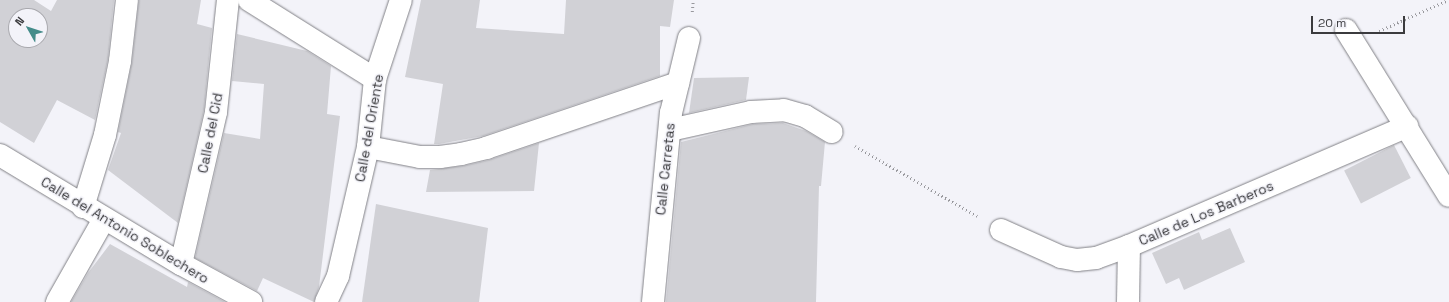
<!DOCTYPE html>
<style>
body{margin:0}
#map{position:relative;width:1449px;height:302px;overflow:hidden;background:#f3f3f9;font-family:"Space Grotesk",sans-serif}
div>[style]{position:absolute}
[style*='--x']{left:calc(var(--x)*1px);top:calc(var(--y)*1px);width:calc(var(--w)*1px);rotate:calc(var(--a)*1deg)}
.building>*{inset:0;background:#d1d1d6;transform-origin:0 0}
.path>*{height:2.5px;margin-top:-1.25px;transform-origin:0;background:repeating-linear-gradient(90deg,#98989d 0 1px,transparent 0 4px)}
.roads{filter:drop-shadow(0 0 1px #818186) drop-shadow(0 0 1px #818186)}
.minor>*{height:22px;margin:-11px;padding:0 11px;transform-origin:11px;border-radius:11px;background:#fff}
span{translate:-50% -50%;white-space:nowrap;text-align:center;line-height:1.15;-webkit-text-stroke:3px #f3f3f9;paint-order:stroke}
.street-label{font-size:14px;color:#3b3b3e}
.north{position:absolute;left:8px;top:8px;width:40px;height:40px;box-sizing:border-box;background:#f3f3f9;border:1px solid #a9a9ae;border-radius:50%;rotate:309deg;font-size:11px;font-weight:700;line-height:16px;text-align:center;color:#3b3b3e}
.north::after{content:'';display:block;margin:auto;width:14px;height:18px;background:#448c8a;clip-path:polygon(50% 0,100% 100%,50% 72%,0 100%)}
.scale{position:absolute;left:1311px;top:16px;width:94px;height:18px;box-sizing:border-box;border:2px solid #3b3b3e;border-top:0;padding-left:5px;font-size:12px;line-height:14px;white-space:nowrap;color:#3b3b3e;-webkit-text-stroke:3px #f3f3f9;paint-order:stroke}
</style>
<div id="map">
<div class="building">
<div style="clip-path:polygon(evenodd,0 0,34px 0,51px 11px,57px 0,114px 0,108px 59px,95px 120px,57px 100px,34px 143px,0 122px,0 0,16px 16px,40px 16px,40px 40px,16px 40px,16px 16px)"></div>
<div style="clip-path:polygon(139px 0,201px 0,197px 24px,212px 28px,204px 110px,178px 223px,108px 170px,121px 133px,118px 132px,132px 62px)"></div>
<div style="clip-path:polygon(421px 0,480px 0,476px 28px,564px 34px,566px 0,674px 0,670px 27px,660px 26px,660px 76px,483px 136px,439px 144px,434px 144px,443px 84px,405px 77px)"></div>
<div style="clip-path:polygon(237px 34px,307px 51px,331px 66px,327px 114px,340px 116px,319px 287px,314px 302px,263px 278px,257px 291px,195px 258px,224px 133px,260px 139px,264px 84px,232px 81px)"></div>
<div style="clip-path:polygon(749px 77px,746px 100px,689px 113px,694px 78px)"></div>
<div style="clip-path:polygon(783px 123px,806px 131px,825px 142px,821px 186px,819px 186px,816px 302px,666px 302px,681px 142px,753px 124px)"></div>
<div style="clip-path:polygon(539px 143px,534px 191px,426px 192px,430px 170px,463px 166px,489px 160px)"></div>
<div style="left:1394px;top:145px;width:37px;height:56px;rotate:63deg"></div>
<div style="clip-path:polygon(376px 204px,488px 228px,479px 302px,362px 302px)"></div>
<div style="clip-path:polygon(1230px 228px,1245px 262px,1184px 290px,1179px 278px,1166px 284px,1152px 253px,1199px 232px,1202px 240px)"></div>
<div style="clip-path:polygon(110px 244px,187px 287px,188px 282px,225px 302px,71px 302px,88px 273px)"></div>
</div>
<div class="path">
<div style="--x:692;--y:12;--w:12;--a:-85"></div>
<div style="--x:1379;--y:31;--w:76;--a:-24.2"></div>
<div style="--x:855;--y:146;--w:141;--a:29.8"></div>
</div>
<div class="roads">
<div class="minor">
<div style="--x:249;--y:0;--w:149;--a:32.1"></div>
<div style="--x:1346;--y:30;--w:195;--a:58.2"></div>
<div style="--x:670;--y:130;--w:83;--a:-12.5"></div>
<div style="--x:751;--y:112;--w:33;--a:-3"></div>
<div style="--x:784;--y:110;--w:22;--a:16"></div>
<div style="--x:805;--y:116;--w:31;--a:31"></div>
<div style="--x:368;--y:147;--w:53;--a:10.9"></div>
<div style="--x:420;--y:157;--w:20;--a:0"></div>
<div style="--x:440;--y:157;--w:21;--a:-8"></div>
<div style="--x:461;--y:154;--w:26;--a:-13"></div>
<div style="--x:486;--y:148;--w:203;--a:-18.7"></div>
<div style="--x:0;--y:155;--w:211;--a:31.1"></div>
<div style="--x:181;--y:264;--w:80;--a:28.5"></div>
<div style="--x:83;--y:207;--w:75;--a:-73"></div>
<div style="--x:105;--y:135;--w:76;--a:-78.5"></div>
<div style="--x:120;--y:61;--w:61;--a:-83.5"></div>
<div style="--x:1001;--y:230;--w:66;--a:24.2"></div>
<div style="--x:1061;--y:257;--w:16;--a:11"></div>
<div style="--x:1077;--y:260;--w:19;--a:-6"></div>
<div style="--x:1096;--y:258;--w:35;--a:-20"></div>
<div style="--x:1129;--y:246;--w:303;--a:-23.3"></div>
<div style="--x:181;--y:264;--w:156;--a:-77"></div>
<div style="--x:216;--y:112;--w:113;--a:-83.9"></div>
<div style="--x:57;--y:302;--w:95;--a:-60.5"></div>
<div style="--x:326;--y:302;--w:29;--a:-65"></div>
<div style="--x:338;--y:276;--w:132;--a:-76.9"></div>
<div style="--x:368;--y:147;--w:68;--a:-84.1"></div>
<div style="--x:375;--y:79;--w:83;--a:-71.8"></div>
<div style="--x:653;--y:302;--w:190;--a:-84.6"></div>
<div style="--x:671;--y:113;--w:77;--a:-76.5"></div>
<div style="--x:1128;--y:302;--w:56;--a:-89"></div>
</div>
</div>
<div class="street-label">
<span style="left:369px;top:128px;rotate:-80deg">Calle del Oriente</span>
<span style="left:210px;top:133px;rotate:-79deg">Calle del Cid</span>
<span style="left:665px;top:169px;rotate:-84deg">Calle Carretas</span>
<span style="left:1206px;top:213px;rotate:-23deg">Calle de Los Barberos</span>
<span style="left:125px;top:230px;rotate:31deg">Calle del Antonio Soblechero</span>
</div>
<div class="north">N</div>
<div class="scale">20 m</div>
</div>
